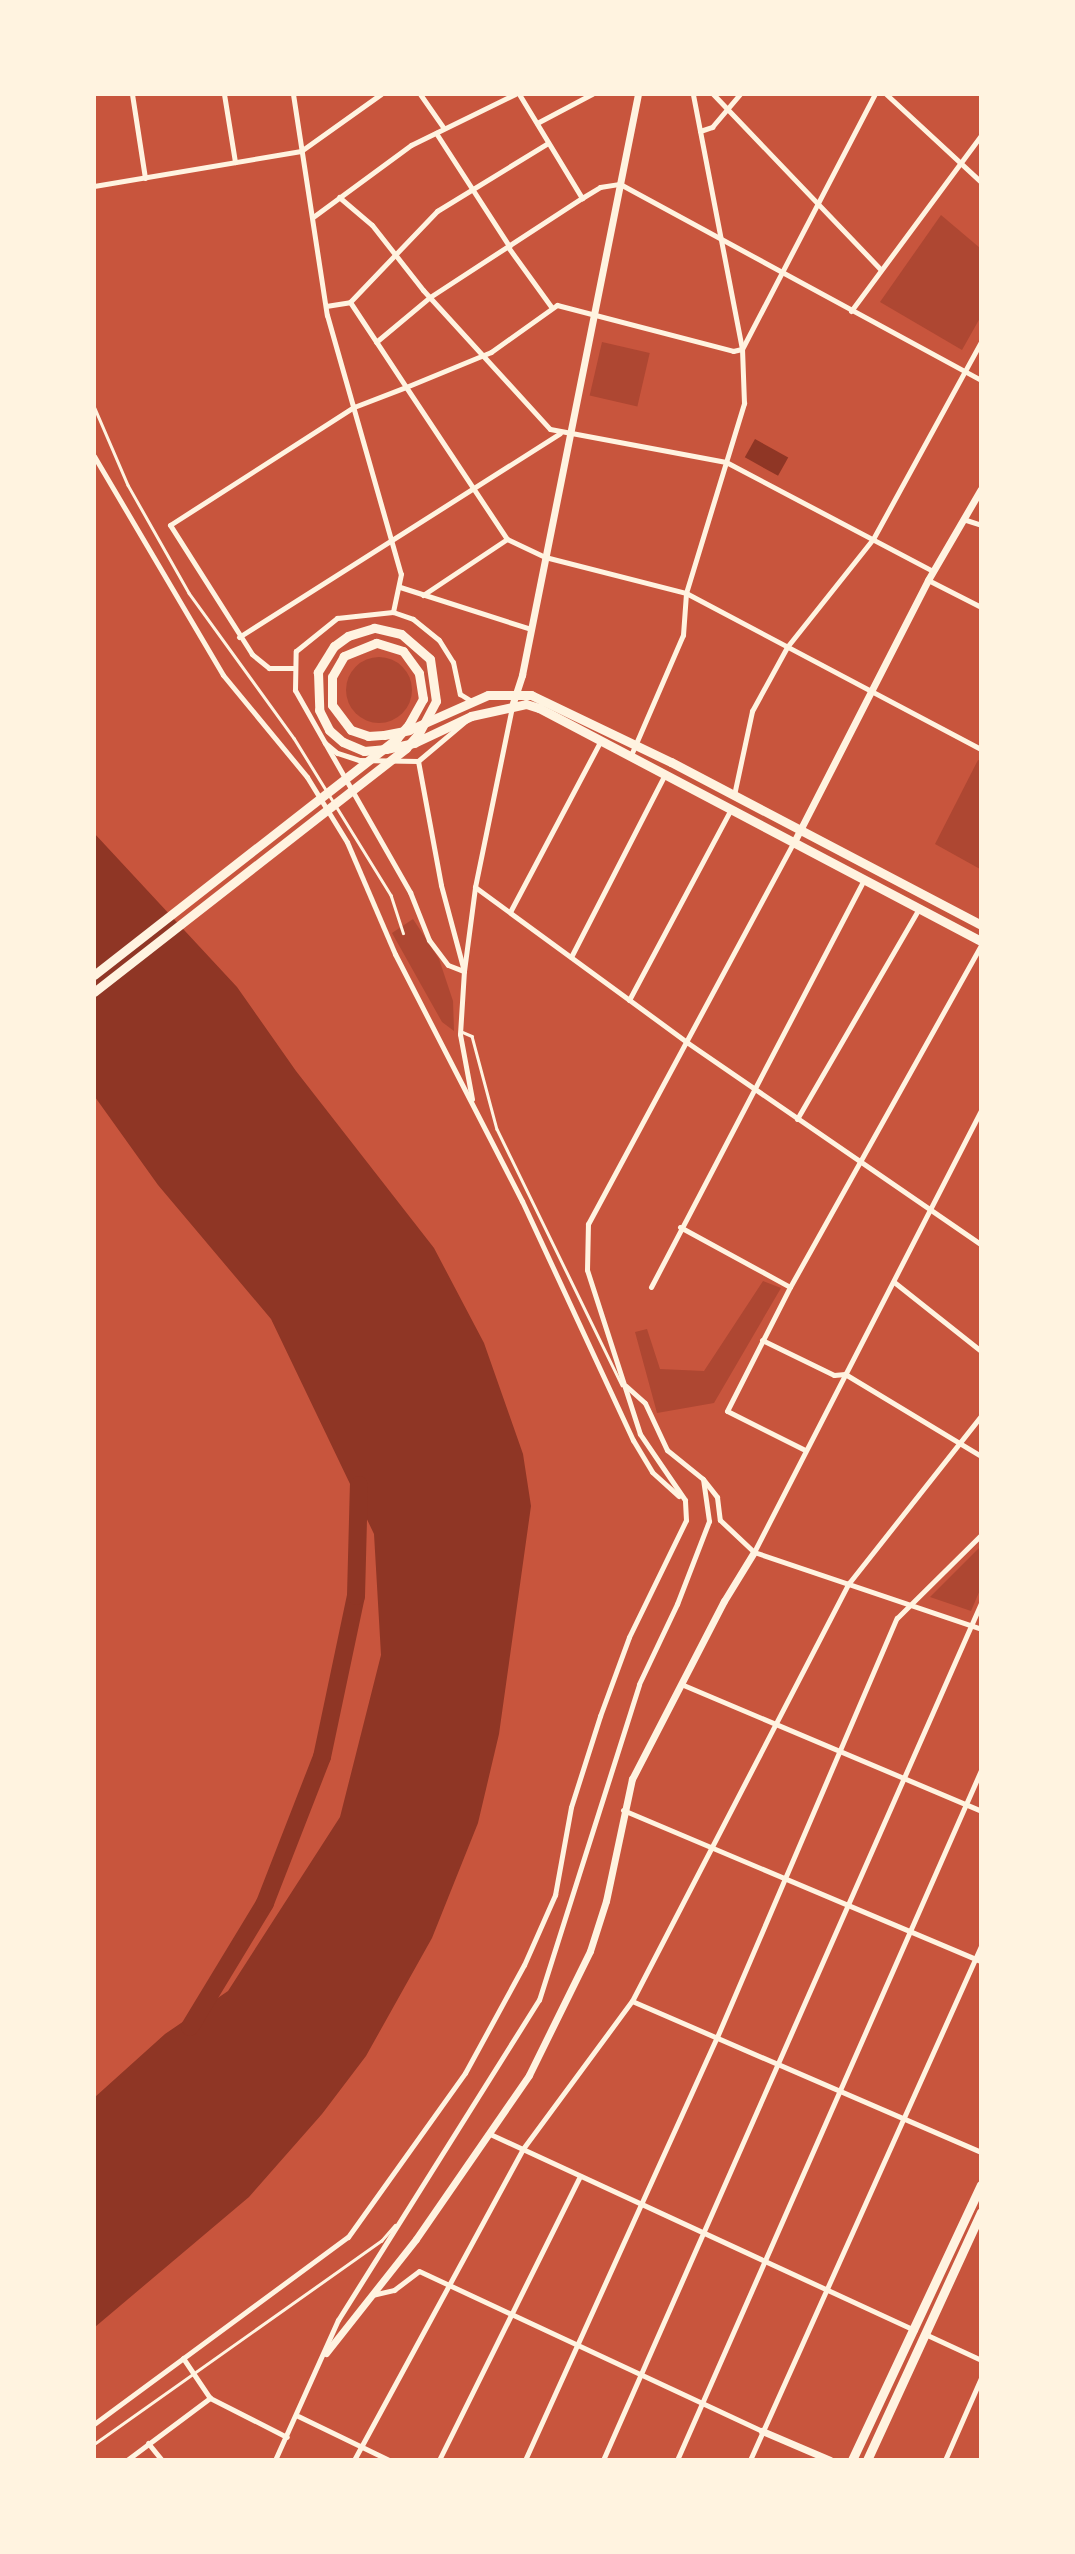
<!DOCTYPE html>
<style>
body{margin:0}
#map{position:relative;width:1075px;height:2554px;overflow:hidden;background:#c8553d;font-family:"Noto Serif",serif}
div>[style]{position:absolute}
[style*='--x']{left:calc(var(--x)*1px);top:calc(var(--y)*1px);width:calc(var(--w)*1px);rotate:calc(var(--a)*1deg)}
.green>*{inset:0;background:#ae4732;transform-origin:0 0}
.round{border-radius:50%}
.water>*{inset:0;background:#8f3625;transform-origin:0 0}
.river>*{height:18px;margin:-9px;padding:0 9px;transform-origin:9px;border-radius:9px;background:#8f3625}
.service>*{height:2.5px;margin:-1.25px;padding:0 1.25px;transform-origin:1.25px;border-radius:1.25px;background:#fff3e0}
.minor>*{height:5px;margin:-2.5px;padding:0 2.5px;transform-origin:2.5px;border-radius:2.5px;background:#fff3e0}
.tertiary>*{height:7px;margin:-3.5px;padding:0 3.5px;transform-origin:3.5px;border-radius:3.5px;background:#fff3e0}
.primary>*{height:9px;margin:-4.5px;padding:0 4.5px;transform-origin:4.5px;border-radius:4.5px;background:#fff3e0}
span{translate:-50% -50%;white-space:nowrap;text-align:center;line-height:1.15;-webkit-text-stroke:7px #fff3e0;paint-order:stroke}
.frame{position:absolute;inset:0;border:96px solid #fff3e0;pointer-events:none}
</style>
<div id="map">
<div class="green">
<div style="clip-path:polygon(941px 215px,980px 248px,980px 318px,962px 350px,880px 302px)"></div>
<div style="left:602px;top:342px;width:49px;height:55px;rotate:13deg"></div>
<div class="round" style="left:346px;top:657px;width:66px;height:66px"></div>
<div style="clip-path:polygon(978px 760px,981px 761px,980px 869px,935px 844px)"></div>
<div style="clip-path:polygon(413px 919px,439px 959px,453px 1001px,454px 1031px,442px 1022px,392px 933px)"></div>
<div style="clip-path:polygon(763px 1281px,781px 1288px,714px 1403px,657px 1413px,635px 1332px,647px 1329px,660px 1369px,704px 1371px)"></div>
<div style="clip-path:polygon(980px 1547px,980px 1590px,971px 1611px,930px 1597px)"></div>
</div>
<div class="water">
<div style="left:755px;top:439px;width:38px;height:21px;rotate:29deg"></div>
<div style="clip-path:polygon(94px 833px,237px 987px,296px 1071px,434px 1248px,484px 1343px,523px 1454px,531px 1506px,499px 1734px,478px 1823px,432px 1938px,366px 2056px,322px 2114px,249px 2197px,95px 2327px,95px 2097px,165px 2034px,228px 1991px,340px 1817px,381px 1655px,374px 1534px,271px 1319px,158px 1185px,95px 1097px)"></div>
</div>
<div class="river">
<div style="--x:190;--y:2027;--w:145;--a:-58.8"></div>
<div style="--x:265;--y:1903;--w:157;--a:-68.7"></div>
<div style="--x:322;--y:1757;--w:165;--a:-78.1"></div>
<div style="--x:356;--y:1596;--w:111;--a:-88.5"></div>
</div>
<div class="service">
<div style="--x:94;--y:406;--w:86;--a:66.7"></div>
<div style="--x:128;--y:485;--w:124;--a:60.5"></div>
<div style="--x:189;--y:593;--w:179;--a:54.1"></div>
<div style="--x:294;--y:738;--w:185;--a:58.3"></div>
<div style="--x:391;--y:895;--w:40;--a:72"></div>
<div style="--x:460;--y:1031;--w:13;--a:23"></div>
<div style="--x:472;--y:1036;--w:96;--a:75"></div>
<div style="--x:497;--y:1129;--w:285;--a:64"></div>
<div style="--x:94;--y:2444;--w:352;--a:-35.3"></div>
<div style="--x:381;--y:2241;--w:21;--a:-49"></div>
</div>
<div class="minor">
<div style="--x:132;--y:94;--w:85;--a:81.2"></div>
<div style="--x:224;--y:94;--w:69;--a:80.8"></div>
<div style="--x:293;--y:94;--w:224;--a:81.3"></div>
<div style="--x:327;--y:315;--w:269;--a:74.1"></div>
<div style="--x:401;--y:574;--w:39;--a:102"></div>
<div style="--x:420;--y:94;--w:40;--a:55.1"></div>
<div style="--x:519;--y:94;--w:122;--a:58.8"></div>
<div style="--x:713;--y:94;--w:243;--a:46.3"></div>
<div style="--x:886;--y:94;--w:129;--a:42.8"></div>
<div style="--x:537;--y:123;--w:62;--a:-27.8"></div>
<div style="--x:700;--y:131;--w:13;--a:-18"></div>
<div style="--x:712;--y:127;--w:43;--a:-49.7"></div>
<div style="--x:436;--y:133;--w:135;--a:57.1"></div>
<div style="--x:94;--y:186;--w:210;--a:-9.6"></div>
<div style="--x:301;--y:151;--w:98;--a:-35.5"></div>
<div style="--x:339;--y:197;--w:43;--a:40.3"></div>
<div style="--x:372;--y:225;--w:83;--a:51.9"></div>
<div style="--x:423;--y:290;--w:188;--a:47.6"></div>
<div style="--x:550;--y:429;--w:179;--a:10.6"></div>
<div style="--x:726;--y:462;--w:234;--a:27.8"></div>
<div style="--x:313;--y:217;--w:122;--a:-36.3"></div>
<div style="--x:411;--y:145;--w:116;--a:-26.1"></div>
<div style="--x:508;--y:247;--w:75;--a:54.2"></div>
<div style="--x:350;--y:302;--w:102;--a:56.6"></div>
<div style="--x:406;--y:387;--w:92;--a:-22.4"></div>
<div style="--x:491;--y:352;--w:81;--a:-35.5"></div>
<div style="--x:557;--y:305;--w:182;--a:14.6"></div>
<div style="--x:733;--y:351;--w:9;--a:-13"></div>
<div style="--x:742;--y:349;--w:288;--a:-62.5"></div>
<div style="--x:326;--y:306;--w:24;--a:-9"></div>
<div style="--x:350;--y:302;--w:126;--a:-46.3"></div>
<div style="--x:437;--y:211;--w:130;--a:-31.5"></div>
<div style="--x:851;--y:311;--w:219;--a:-53.5"></div>
<div style="--x:376;--y:342;--w:70;--a:-39.8"></div>
<div style="--x:430;--y:297;--w:181;--a:-33.1"></div>
<div style="--x:582;--y:198;--w:21;--a:-31"></div>
<div style="--x:600;--y:187;--w:20;--a:-9"></div>
<div style="--x:620;--y:184;--w:411;--a:28.5"></div>
<div style="--x:94;--y:456;--w:254;--a:59.5"></div>
<div style="--x:223;--y:675;--w:132;--a:50.5"></div>
<div style="--x:307;--y:777;--w:76;--a:58.4"></div>
<div style="--x:347;--y:842;--w:122;--a:66.8"></div>
<div style="--x:395;--y:954;--w:278;--a:62.8"></div>
<div style="--x:522;--y:1201;--w:264;--a:65.1"></div>
<div style="--x:633;--y:1440;--w:37;--a:59"></div>
<div style="--x:652;--y:1472;--w:36;--a:42"></div>
<div style="--x:963;--y:519;--w:19;--a:18"></div>
<div style="--x:928;--y:580;--w:59;--a:27"></div>
<div style="--x:400;--y:587;--w:138;--a:17.8"></div>
<div style="--x:423;--y:595;--w:101;--a:-33.7"></div>
<div style="--x:239;--y:637;--w:380;--a:-32.4"></div>
<div style="--x:293;--y:668;--w:24;--a:180"></div>
<div style="--x:269;--y:668;--w:22;--a:-141"></div>
<div style="--x:252;--y:654;--w:153;--a:-122.4"></div>
<div style="--x:170;--y:525;--w:219;--a:-32.7"></div>
<div style="--x:354;--y:407;--w:56;--a:-21"></div>
<div style="--x:406;--y:387;--w:182;--a:56.4"></div>
<div style="--x:507;--y:539;--w:42;--a:25.3"></div>
<div style="--x:545;--y:557;--w:146;--a:14.3"></div>
<div style="--x:686;--y:593;--w:334;--a:27.9"></div>
<div style="--x:325;--y:743;--w:172;--a:60.3"></div>
<div style="--x:410;--y:892;--w:52;--a:68.4"></div>
<div style="--x:429;--y:940;--w:31;--a:53"></div>
<div style="--x:448;--y:965;--w:17;--a:21"></div>
<div style="--x:631;--y:755;--w:131;--a:-66.6"></div>
<div style="--x:683;--y:635;--w:42;--a:-85.9"></div>
<div style="--x:686;--y:593;--w:199;--a:-73"></div>
<div style="--x:744;--y:403;--w:54;--a:-92.1"></div>
<div style="--x:742;--y:349;--w:260;--a:-100.9"></div>
<div style="--x:418;--y:761;--w:67;--a:-40.1"></div>
<div style="--x:734;--y:795;--w:86;--a:-77.9"></div>
<div style="--x:752;--y:711;--w:73;--a:-61.3"></div>
<div style="--x:787;--y:647;--w:138;--a:-51.5"></div>
<div style="--x:873;--y:539;--w:225;--a:-61.3"></div>
<div style="--x:475;--y:887;--w:264;--a:36.2"></div>
<div style="--x:688;--y:1043;--w:355;--a:34.5"></div>
<div style="--x:510;--y:912;--w:195;--a:-62.1"></div>
<div style="--x:571;--y:957;--w:206;--a:-62.8"></div>
<div style="--x:464;--y:971;--w:89;--a:-105"></div>
<div style="--x:441;--y:885;--w:126;--a:-100.5"></div>
<div style="--x:418;--y:761;--w:59;--a:-179"></div>
<div style="--x:359;--y:760;--w:23;--a:-162"></div>
<div style="--x:337;--y:753;--w:16;--a:-140"></div>
<div style="--x:325;--y:743;--w:61;--a:-119.5"></div>
<div style="--x:295;--y:690;--w:39;--a:-89"></div>
<div style="--x:296;--y:651;--w:53;--a:-38.8"></div>
<div style="--x:337;--y:618;--w:56;--a:-6.1"></div>
<div style="--x:393;--y:612;--w:21;--a:19"></div>
<div style="--x:413;--y:619;--w:33;--a:39"></div>
<div style="--x:439;--y:640;--w:26;--a:58"></div>
<div style="--x:453;--y:662;--w:33;--a:78"></div>
<div style="--x:460;--y:694;--w:13;--a:32"></div>
<div style="--x:629;--y:1000;--w:217;--a:-61.9"></div>
<div style="--x:472;--y:1099;--w:66;--a:-100.5"></div>
<div style="--x:460;--y:1034;--w:63;--a:-86.4"></div>
<div style="--x:464;--y:971;--w:85;--a:-82.5"></div>
<div style="--x:475;--y:887;--w:185;--a:-78.4"></div>
<div style="--x:797;--y:1119;--w:245;--a:-59.9"></div>
<div style="--x:680;--y:1227;--w:125;--a:28.6"></div>
<div style="--x:894;--y:1282;--w:111;--a:38.4"></div>
<div style="--x:651;--y:1287;--w:459;--a:-62.4"></div>
<div style="--x:762;--y:1340;--w:80;--a:25.9"></div>
<div style="--x:834;--y:1375;--w:11;--a:-5"></div>
<div style="--x:845;--y:1374;--w:159;--a:31.1"></div>
<div style="--x:626;--y:1386;--w:25;--a:42"></div>
<div style="--x:645;--y:1403;--w:52;--a:64.9"></div>
<div style="--x:667;--y:1450;--w:46;--a:38.9"></div>
<div style="--x:703;--y:1479;--w:23;--a:52"></div>
<div style="--x:717;--y:1497;--w:23;--a:83"></div>
<div style="--x:720;--y:1520;--w:47;--a:43.3"></div>
<div style="--x:754;--y:1552;--w:240;--a:18.7"></div>
<div style="--x:805;--y:1450;--w:87;--a:-153.4"></div>
<div style="--x:727;--y:1411;--w:139;--a:-63.1"></div>
<div style="--x:790;--y:1287;--w:392;--a:-60.8"></div>
<div style="--x:754;--y:1552;--w:496;--a:-62.8"></div>
<div style="--x:681;--y:1684;--w:326;--a:22.9"></div>
<div style="--x:623;--y:1810;--w:389;--a:22.9"></div>
<div style="--x:632;--y:2001;--w:380;--a:23.4"></div>
<div style="--x:490;--y:2134;--w:468;--a:24.8"></div>
<div style="--x:372;--y:2295;--w:23;--a:-13"></div>
<div style="--x:394;--y:2290;--w:31;--a:-37"></div>
<div style="--x:419;--y:2271;--w:378;--a:25"></div>
<div style="--x:925;--y:2334;--w:62;--a:24.9"></div>
<div style="--x:183;--y:2358;--w:48;--a:56"></div>
<div style="--x:210;--y:2398;--w:86;--a:26.9"></div>
<div style="--x:298;--y:2416;--w:101;--a:25.8"></div>
<div style="--x:94;--y:2424;--w:315;--a:-36.4"></div>
<div style="--x:348;--y:2237;--w:201;--a:-54.5"></div>
<div style="--x:465;--y:2073;--w:123;--a:-61.4"></div>
<div style="--x:524;--y:1965;--w:77;--a:-66.1"></div>
<div style="--x:555;--y:1895;--w:89;--a:-79.7"></div>
<div style="--x:571;--y:1807;--w:96;--a:-72.3"></div>
<div style="--x:600;--y:1716;--w:84;--a:-69.8"></div>
<div style="--x:629;--y:1637;--w:130;--a:-64"></div>
<div style="--x:686;--y:1520;--w:20;--a:-93"></div>
<div style="--x:685;--y:1500;--w:80;--a:-124.3"></div>
<div style="--x:640;--y:1434;--w:172;--a:-107.9"></div>
<div style="--x:587;--y:1270;--w:46;--a:-88.8"></div>
<div style="--x:588;--y:1224;--w:434;--a:-61.7"></div>
<div style="--x:148;--y:2443;--w:22;--a:51"></div>
<div style="--x:127;--y:2460;--w:104;--a:-36.8"></div>
<div style="--x:275;--y:2460;--w:154;--a:-65.8"></div>
<div style="--x:338;--y:2320;--w:378;--a:-57.9"></div>
<div style="--x:539;--y:2000;--w:331;--a:-72.4"></div>
<div style="--x:639;--y:1684;--w:89;--a:-64.6"></div>
<div style="--x:677;--y:1604;--w:89;--a:-68.9"></div>
<div style="--x:709;--y:1521;--w:42;--a:-98.1"></div>
<div style="--x:354;--y:2460;--w:353;--a:-61.5"></div>
<div style="--x:522;--y:2150;--w:185;--a:-53.6"></div>
<div style="--x:632;--y:2001;--w:471;--a:-62.6"></div>
<div style="--x:849;--y:1583;--w:213;--a:-51.7"></div>
<div style="--x:439;--y:2460;--w:317;--a:-63.6"></div>
<div style="--x:525;--y:2460;--w:465;--a:-65.6"></div>
<div style="--x:717;--y:2037;--w:456;--a:-66.8"></div>
<div style="--x:897;--y:1618;--w:118;--a:-44.7"></div>
<div style="--x:603;--y:2460;--w:937;--a:-66.2"></div>
<div style="--x:677;--y:2460;--w:754;--a:-66.22"></div>
<div style="--x:750;--y:2460;--w:564;--a:-65.8"></div>
<div style="--x:945;--y:2460;--w:90;--a:-66.3"></div>
</div>
<div class="tertiary">
<div style="--x:512;--y:706;--w:33;--a:-72"></div>
<div style="--x:522;--y:675;--w:592;--a:-78.71"></div>
<div style="--x:794;--y:842;--w:294;--a:-62.9"></div>
<div style="--x:928;--y:580;--w:105;--a:-59.8"></div>
<div style="--x:326;--y:2353;--w:145;--a:-51.7"></div>
<div style="--x:416;--y:2239;--w:199;--a:-55.4"></div>
<div style="--x:529;--y:2075;--w:138;--a:-63.8"></div>
<div style="--x:590;--y:1951;--w:52;--a:-72.3"></div>
<div style="--x:606;--y:1901;--w:125;--a:-78"></div>
<div style="--x:632;--y:1779;--w:200;--a:-62.7"></div>
<div style="--x:724;--y:1601;--w:57;--a:-58.5"></div>
<div style="--x:762;--y:2431;--w:74;--a:23.1"></div>
</div>
<div class="primary">
<div style="--x:94;--y:975;--w:385;--a:-38"></div>
<div style="--x:397;--y:738;--w:18;--a:-49"></div>
<div style="--x:409;--y:724;--w:29;--a:-61"></div>
<div style="--x:423;--y:699;--w:26;--a:-99"></div>
<div style="--x:419;--y:673;--w:27;--a:-126"></div>
<div style="--x:403;--y:651;--w:28;--a:-163"></div>
<div style="--x:376;--y:643;--w:35;--a:158"></div>
<div style="--x:344;--y:656;--w:24;--a:120"></div>
<div style="--x:332;--y:677;--w:28;--a:90"></div>
<div style="--x:332;--y:705;--w:31;--a:53"></div>
<div style="--x:351;--y:730;--w:18;--a:19"></div>
<div style="--x:368;--y:736;--w:16;--a:-4"></div>
<div style="--x:384;--y:735;--w:25;--a:-11"></div>
<div style="--x:409;--y:730;--w:86;--a:-23.9"></div>
<div style="--x:488;--y:695;--w:43;--a:0"></div>
<div style="--x:531;--y:695;--w:155;--a:25.6"></div>
<div style="--x:671;--y:762;--w:350;--a:27.7"></div>
<div style="--x:94;--y:992;--w:396;--a:-38"></div>
<div style="--x:406;--y:748;--w:20;--a:-49"></div>
<div style="--x:419;--y:733;--w:36;--a:-62"></div>
<div style="--x:436;--y:701;--w:42;--a:-98.1"></div>
<div style="--x:430;--y:659;--w:38;--a:-139"></div>
<div style="--x:401;--y:634;--w:28;--a:-167"></div>
<div style="--x:374;--y:628;--w:27;--a:163"></div>
<div style="--x:348;--y:636;--w:17;--a:144"></div>
<div style="--x:334;--y:646;--w:31;--a:122"></div>
<div style="--x:318;--y:672;--w:38;--a:88"></div>
<div style="--x:319;--y:710;--w:22;--a:63"></div>
<div style="--x:329;--y:730;--w:18;--a:41"></div>
<div style="--x:343;--y:742;--w:23;--a:23"></div>
<div style="--x:364;--y:751;--w:22;--a:-5"></div>
<div style="--x:386;--y:749;--w:29;--a:-12"></div>
<div style="--x:414;--y:743;--w:63;--a:-25.3"></div>
<div style="--x:471;--y:716;--w:56;--a:-12.3"></div>
<div style="--x:526;--y:704;--w:14;--a:17"></div>
<div style="--x:539;--y:708;--w:500;--a:27.8"></div>
<div style="--x:852;--y:2460;--w:304;--a:-64.9"></div>
<div style="--x:867;--y:2460;--w:273;--a:-65.3"></div>
</div>
<div class="frame"></div>
</div>
